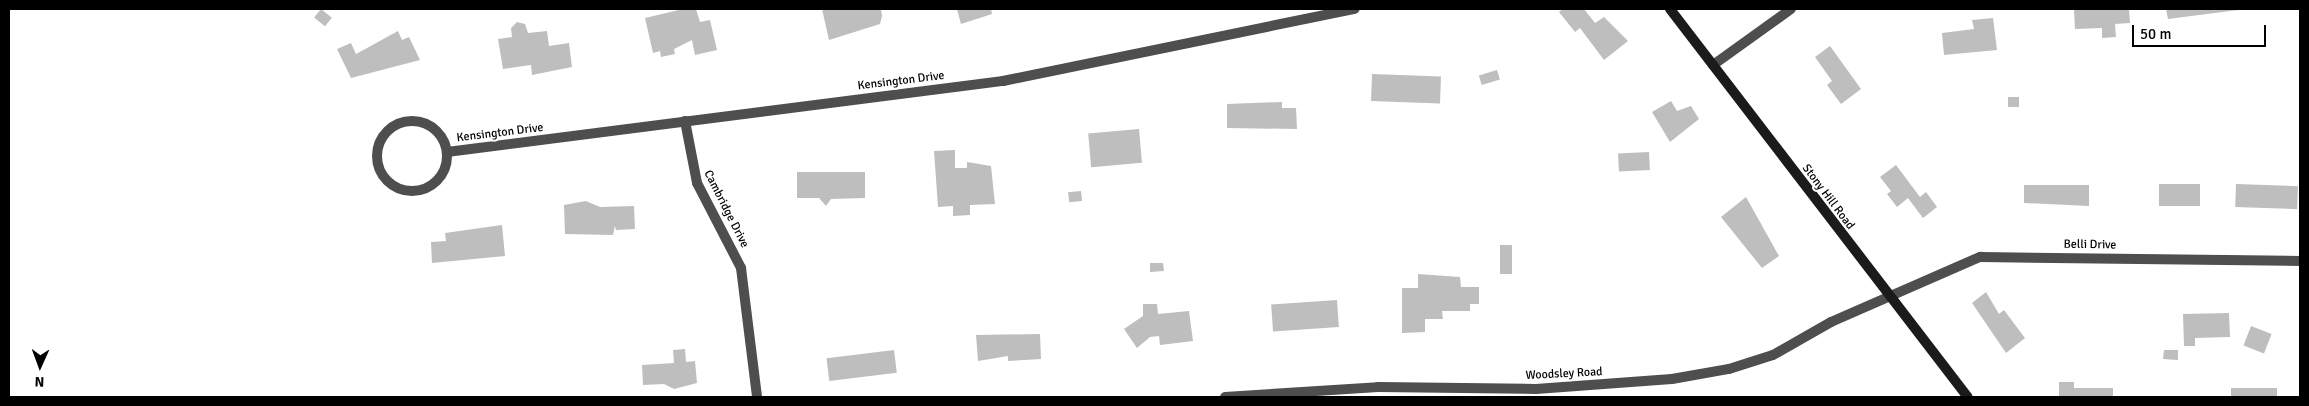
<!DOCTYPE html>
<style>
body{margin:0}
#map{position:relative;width:2309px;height:406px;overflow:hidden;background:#fff;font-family:Signika,sans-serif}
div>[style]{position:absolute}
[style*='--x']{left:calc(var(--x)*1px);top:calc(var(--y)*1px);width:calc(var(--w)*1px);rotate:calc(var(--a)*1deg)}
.building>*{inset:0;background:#bebebe;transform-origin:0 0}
.street>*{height:10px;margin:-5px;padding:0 5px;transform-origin:5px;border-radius:5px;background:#4e4e4e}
.street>.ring{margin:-5px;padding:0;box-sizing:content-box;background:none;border:10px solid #4e4e4e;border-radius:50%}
.secondary>*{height:10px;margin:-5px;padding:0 5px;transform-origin:5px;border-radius:5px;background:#1b1b1b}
span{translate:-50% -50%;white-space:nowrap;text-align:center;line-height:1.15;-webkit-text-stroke:4px #fff;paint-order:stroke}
.street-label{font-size:12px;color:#000}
.frame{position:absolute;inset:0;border:10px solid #000;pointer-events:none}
.north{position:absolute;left:15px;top:341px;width:50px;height:50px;-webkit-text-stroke:4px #fff;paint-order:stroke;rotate:182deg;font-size:14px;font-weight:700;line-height:20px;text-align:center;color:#000}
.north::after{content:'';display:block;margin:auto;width:18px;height:22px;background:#000;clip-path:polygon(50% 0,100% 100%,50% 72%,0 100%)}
.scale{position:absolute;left:2132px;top:25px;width:134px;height:22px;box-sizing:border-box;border:2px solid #000;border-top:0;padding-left:6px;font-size:15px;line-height:18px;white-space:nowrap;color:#000;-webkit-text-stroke:4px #fff;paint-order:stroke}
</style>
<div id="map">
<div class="building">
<div style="left:321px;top:9px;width:14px;height:11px;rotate:39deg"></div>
<div style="clip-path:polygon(683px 9px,696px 9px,700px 22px,710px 20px,717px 50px,695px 55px,692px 40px,674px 49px,675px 54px,661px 57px,660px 51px,653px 53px,645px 18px)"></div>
<div style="clip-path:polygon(822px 9px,881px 9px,882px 16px,880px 24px,829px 40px)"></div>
<div style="clip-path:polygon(957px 9px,991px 9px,992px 14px,961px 24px)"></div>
<div style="clip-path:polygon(1563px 9px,1584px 9px,1595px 23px,1604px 17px,1628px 41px,1604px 60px,1580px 28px,1575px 32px,1559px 12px)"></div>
<div style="clip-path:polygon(2129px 9px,2130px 23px,2115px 24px,2116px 37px,2102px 38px,2102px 28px,2075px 29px,2074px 10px)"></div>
<div style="clip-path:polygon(2166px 9px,2238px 9px,2238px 10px,2168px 19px)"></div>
<div style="clip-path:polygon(1993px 18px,1997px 50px,1944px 55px,1942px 33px,1974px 29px,1972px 20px)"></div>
<div style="clip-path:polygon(517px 22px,525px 24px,528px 33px,547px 31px,549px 46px,569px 43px,572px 67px,532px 75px,531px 65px,503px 69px,498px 39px,512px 37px,511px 28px)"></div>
<div style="clip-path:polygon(398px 31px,402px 40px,409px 37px,420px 60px,351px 78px,337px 49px,351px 43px,356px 54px)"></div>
<div style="clip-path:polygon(1830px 46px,1861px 89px,1841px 104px,1827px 85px,1832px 81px,1815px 57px)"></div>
<div style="left:1497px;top:70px;width:10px;height:19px;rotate:73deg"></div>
<div style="left:1372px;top:74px;width:69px;height:27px;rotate:2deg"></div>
<div style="left:2019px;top:97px;width:10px;height:11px;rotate:90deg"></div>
<div style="clip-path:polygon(1671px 101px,1677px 111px,1691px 106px,1699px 119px,1670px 142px,1652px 112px)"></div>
<div style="clip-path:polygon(1282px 102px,1282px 108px,1296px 108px,1297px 129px,1227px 128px,1227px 104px)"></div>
<div style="left:1139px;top:129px;width:34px;height:51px;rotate:85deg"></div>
<div style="clip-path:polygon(955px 150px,955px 168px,967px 168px,967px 162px,991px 166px,995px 204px,970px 205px,970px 215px,953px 216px,953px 206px,938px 207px,934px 151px)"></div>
<div style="left:1649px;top:152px;width:18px;height:31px;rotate:87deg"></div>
<div style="clip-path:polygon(1896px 165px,1920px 197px,1926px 192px,1937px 207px,1923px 218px,1908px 198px,1897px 207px,1887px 194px,1891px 191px,1880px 177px)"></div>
<div style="clip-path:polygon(797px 172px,865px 172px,865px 198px,831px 199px,826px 206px,819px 198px,797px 198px)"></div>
<div style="left:2159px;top:184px;width:41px;height:22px"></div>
<div style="left:2236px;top:184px;width:62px;height:23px;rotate:2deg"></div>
<div style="clip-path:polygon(2024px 185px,2089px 185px,2089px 206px,2024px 203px)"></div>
<div style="left:1081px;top:191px;width:10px;height:13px;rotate:84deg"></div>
<div style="clip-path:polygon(1746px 197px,1779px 256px,1762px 268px,1721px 217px)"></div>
<div style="clip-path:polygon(586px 201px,600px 207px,634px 206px,635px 229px,616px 230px,615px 226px,613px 235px,565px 234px,564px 205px)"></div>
<div style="clip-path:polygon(502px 225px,505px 256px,432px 263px,431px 242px,446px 241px,445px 233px)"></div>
<div style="left:1500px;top:245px;width:12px;height:29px"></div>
<div style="clip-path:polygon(1150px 263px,1163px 263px,1164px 271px,1150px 272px)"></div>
<div style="clip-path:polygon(1418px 274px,1460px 277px,1461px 287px,1479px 287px,1479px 304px,1470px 304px,1470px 311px,1442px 311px,1443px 319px,1425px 319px,1425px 332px,1402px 333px,1402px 288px,1418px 288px)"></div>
<div style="clip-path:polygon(1986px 292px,1999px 314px,2004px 310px,2025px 338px,2006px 353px,1972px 303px)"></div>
<div style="left:1337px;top:300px;width:27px;height:66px;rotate:86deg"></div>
<div style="clip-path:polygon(1143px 304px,1157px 304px,1158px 314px,1189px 311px,1193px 341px,1160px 345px,1159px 336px,1150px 337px,1137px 348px,1124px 329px,1143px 316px)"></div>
<div style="clip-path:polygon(2229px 313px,2230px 337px,2195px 338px,2195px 346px,2184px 346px,2183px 314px)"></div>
<div style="left:2251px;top:326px;width:22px;height:21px;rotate:21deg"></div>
<div style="clip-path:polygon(1040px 334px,1041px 359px,1008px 361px,1008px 356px,978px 361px,976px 335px)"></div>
<div style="clip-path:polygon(685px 349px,686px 362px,695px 361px,697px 383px,674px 389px,664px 384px,643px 385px,642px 365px,674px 363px,673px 350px)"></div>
<div style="left:894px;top:350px;width:23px;height:68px;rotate:83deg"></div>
<div style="clip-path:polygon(2164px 350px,2178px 350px,2178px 360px,2163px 359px)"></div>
<div style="clip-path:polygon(2059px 382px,2074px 382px,2074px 388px,2113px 388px,2113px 397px,2059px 397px)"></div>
<div style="left:2231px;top:388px;width:46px;height:9px"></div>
</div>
<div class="street">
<div style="--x:1713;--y:65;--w:96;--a:-35.7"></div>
<div style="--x:685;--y:121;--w:63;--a:79"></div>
<div style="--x:697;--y:183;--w:96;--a:62.6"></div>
<div style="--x:741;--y:268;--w:130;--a:82.9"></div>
<div class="ring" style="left:377px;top:121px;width:60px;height:60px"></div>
<div style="--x:447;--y:152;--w:561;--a:-7.28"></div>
<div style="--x:1003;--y:81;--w:359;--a:-11.6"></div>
<div style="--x:1225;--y:397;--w:153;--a:-3.7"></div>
<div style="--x:1378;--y:387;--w:158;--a:0.7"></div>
<div style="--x:1536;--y:389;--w:136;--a:-4.2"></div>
<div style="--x:1672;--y:379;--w:58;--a:-10"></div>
<div style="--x:1729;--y:369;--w:46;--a:-17.7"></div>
<div style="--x:1773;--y:355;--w:67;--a:-29.6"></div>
<div style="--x:1831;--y:322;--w:163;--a:-23.6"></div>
<div style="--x:1980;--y:257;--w:320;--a:0.7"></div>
</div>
<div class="secondary">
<div style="--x:1670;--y:9;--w:489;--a:52.5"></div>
</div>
<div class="street-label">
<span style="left:901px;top:81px;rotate:-7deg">Kensington Drive</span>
<span style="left:500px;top:133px;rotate:-7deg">Kensington Drive</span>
<span style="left:1828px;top:197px;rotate:53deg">Stony Hill Road</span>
<span style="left:726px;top:209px;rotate:63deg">Cambridge Drive</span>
<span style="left:2090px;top:245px;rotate:1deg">Belli Drive</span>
<span style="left:1564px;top:374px;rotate:-3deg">Woodsley Road</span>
</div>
<div class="frame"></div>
<div class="north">N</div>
<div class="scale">50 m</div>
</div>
